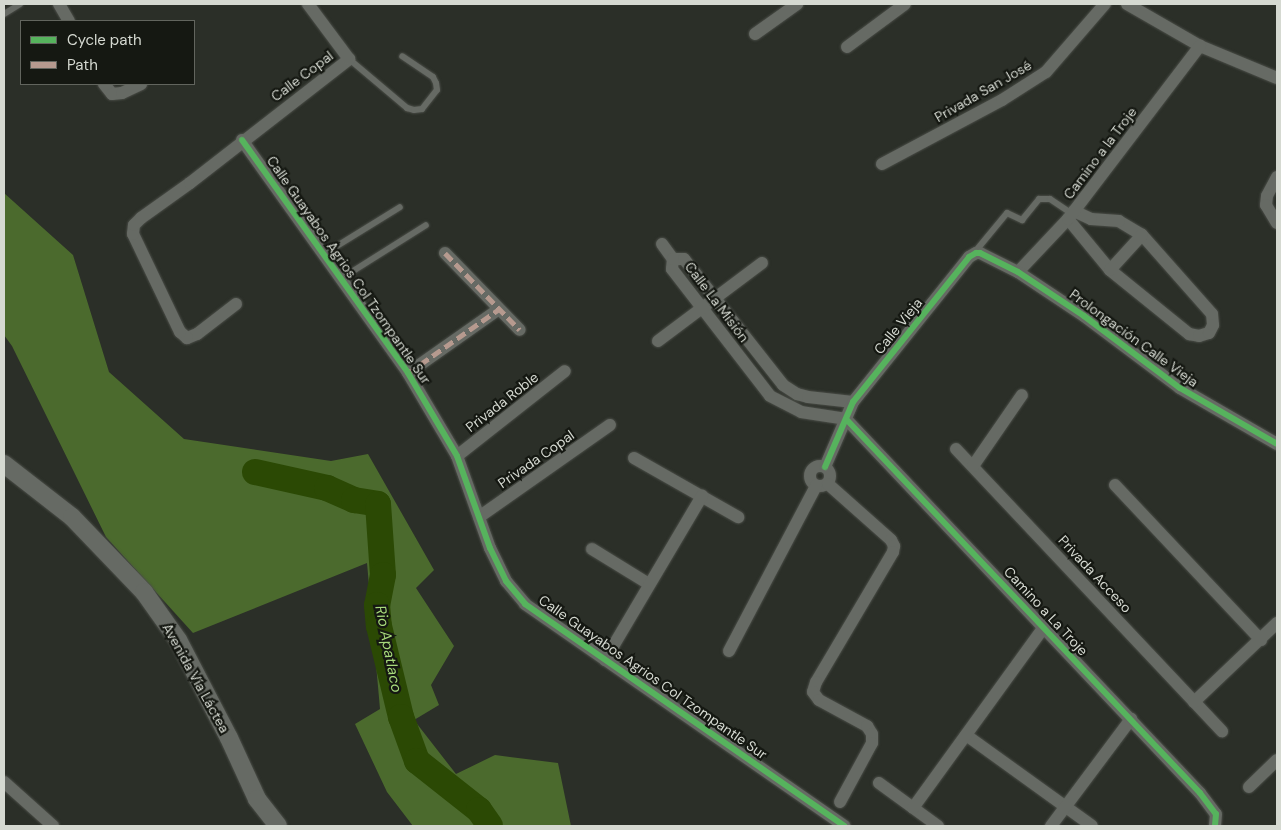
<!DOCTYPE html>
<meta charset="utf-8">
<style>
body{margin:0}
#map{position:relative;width:1281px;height:830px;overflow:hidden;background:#2b2f28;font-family:"DM Sans",sans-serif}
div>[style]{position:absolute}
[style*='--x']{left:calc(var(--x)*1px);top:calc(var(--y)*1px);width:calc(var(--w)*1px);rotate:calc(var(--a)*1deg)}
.forest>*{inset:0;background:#4b6a2d}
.river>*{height:26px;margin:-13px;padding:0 13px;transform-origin:13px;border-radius:13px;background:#2b4904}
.roads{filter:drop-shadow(0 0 1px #4a4d47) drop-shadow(0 0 1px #4a4d47)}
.lane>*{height:6px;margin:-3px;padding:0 3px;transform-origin:3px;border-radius:3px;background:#666a64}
.street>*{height:12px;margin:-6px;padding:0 6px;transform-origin:6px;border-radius:6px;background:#666a64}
.street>.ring{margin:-6px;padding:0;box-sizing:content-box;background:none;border:12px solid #666a64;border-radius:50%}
.secondary>*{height:18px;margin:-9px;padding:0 9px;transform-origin:9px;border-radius:9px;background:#666a64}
.quiet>*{height:5px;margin-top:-2.5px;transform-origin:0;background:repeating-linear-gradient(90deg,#b69a8f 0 10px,transparent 0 15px)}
.cycleway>*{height:6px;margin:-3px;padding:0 3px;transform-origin:3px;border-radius:3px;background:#56b35d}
span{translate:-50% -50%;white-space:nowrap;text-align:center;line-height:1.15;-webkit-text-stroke:4.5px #151812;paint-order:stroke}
.street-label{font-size:14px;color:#d5d9d1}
.water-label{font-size:15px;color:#a7da7b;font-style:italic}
.frame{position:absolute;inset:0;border:5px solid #d5d9d1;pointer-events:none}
.legend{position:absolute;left:20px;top:20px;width:175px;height:65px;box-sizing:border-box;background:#151812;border:1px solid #62655e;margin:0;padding:6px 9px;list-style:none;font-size:15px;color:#d5d9d1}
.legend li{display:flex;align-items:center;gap:10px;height:25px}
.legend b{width:25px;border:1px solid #62655e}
</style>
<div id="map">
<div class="forest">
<div style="clip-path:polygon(4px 193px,73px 255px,109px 372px,184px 439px,331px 461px,368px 454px,434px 570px,416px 588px,454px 646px,431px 685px,439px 705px,414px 720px,456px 774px,495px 755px,558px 763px,571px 826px,413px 826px,387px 792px,355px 724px,380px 709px,367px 563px,193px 633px,106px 537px,12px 346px,4px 335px)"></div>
</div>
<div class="river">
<div style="--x:255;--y:472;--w:74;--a:12.5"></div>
<div style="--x:327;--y:488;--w:30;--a:24"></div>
<div style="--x:354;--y:500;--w:24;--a:9"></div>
<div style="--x:378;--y:504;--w:71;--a:86"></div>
<div style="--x:383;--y:575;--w:31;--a:101"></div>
<div style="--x:377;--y:605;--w:21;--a:85"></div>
<div style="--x:379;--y:626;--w:94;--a:76.4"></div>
<div style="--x:401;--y:717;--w:47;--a:70"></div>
<div style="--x:417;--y:761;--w:79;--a:38.3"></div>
<div style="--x:479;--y:810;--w:19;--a:55"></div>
</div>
<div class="roads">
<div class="lane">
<div style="--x:4;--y:14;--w:19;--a:-32"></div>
<div style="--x:349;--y:59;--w:76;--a:40.2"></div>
<div style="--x:407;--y:108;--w:7;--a:16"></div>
<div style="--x:414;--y:110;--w:8;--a:-7"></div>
<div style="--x:422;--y:109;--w:24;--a:-52"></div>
<div style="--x:437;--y:90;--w:7;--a:-98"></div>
<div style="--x:436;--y:83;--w:7;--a:-117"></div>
<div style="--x:433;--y:77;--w:37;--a:-146"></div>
<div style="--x:974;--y:253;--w:52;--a:-50.5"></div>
<div style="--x:1007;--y:213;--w:17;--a:25"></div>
<div style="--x:1022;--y:220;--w:27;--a:-51"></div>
<div style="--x:1039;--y:199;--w:11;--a:0"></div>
<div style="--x:1050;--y:199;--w:27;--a:34"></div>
<div style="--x:324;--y:254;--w:89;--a:-31.7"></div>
<div style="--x:342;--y:278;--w:99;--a:-32.2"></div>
</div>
<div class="street">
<div style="--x:59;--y:4;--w:20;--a:60"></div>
<div style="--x:1127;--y:4;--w:84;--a:29.9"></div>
<div style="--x:1200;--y:46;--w:83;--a:22.6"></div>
<div style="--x:755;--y:34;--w:52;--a:-35.5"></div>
<div style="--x:847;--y:47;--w:72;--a:-36.6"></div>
<div style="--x:104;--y:84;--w:13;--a:51"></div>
<div style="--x:112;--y:94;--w:10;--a:-6"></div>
<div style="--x:122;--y:93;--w:21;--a:-25"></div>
<div style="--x:242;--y:140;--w:286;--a:54.5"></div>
<div style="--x:408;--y:373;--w:96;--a:59.4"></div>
<div style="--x:457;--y:456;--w:98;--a:70.3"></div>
<div style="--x:490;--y:548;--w:37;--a:64"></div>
<div style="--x:506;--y:581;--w:30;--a:50"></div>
<div style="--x:525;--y:604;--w:389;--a:34.8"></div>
<div style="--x:882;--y:164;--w:136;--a:-28.1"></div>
<div style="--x:1002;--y:100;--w:52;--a:-32.5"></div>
<div style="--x:1046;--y:72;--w:90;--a:-49.1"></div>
<div style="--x:1277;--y:177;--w:21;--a:118"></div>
<div style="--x:1267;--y:196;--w:9;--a:96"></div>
<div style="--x:1266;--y:205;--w:21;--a:59"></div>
<div style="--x:1068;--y:219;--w:66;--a:50.5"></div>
<div style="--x:1110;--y:270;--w:102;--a:39"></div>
<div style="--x:1189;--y:334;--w:10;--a:11"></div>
<div style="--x:1199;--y:336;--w:10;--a:-17"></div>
<div style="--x:1209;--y:333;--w:9;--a:-63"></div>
<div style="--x:1213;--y:325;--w:11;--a:-95"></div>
<div style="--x:1212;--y:314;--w:106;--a:-131.5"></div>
<div style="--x:1142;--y:235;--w:27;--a:-149"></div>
<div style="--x:1119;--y:221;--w:28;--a:-176"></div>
<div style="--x:1091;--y:219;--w:19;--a:-155"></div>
<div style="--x:662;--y:244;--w:19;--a:54"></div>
<div style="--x:445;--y:253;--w:107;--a:45.8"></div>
<div style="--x:673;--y:259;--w:10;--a:96"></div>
<div style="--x:672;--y:269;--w:160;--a:52.3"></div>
<div style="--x:770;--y:396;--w:35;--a:27"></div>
<div style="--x:801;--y:412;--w:46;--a:8.8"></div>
<div style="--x:673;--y:259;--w:11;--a:0"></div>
<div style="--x:684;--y:259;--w:160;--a:51.8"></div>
<div style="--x:783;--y:385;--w:17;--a:33"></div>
<div style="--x:797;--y:394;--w:11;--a:15"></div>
<div style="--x:808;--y:397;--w:45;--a:6.3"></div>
<div style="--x:1110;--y:270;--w:47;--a:-47.6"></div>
<div style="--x:1018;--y:272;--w:73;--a:-46.7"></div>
<div style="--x:1068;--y:219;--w:218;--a:-52.7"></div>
<div style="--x:236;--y:304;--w:49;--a:142.4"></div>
<div style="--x:197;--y:334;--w:11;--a:158"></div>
<div style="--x:187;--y:338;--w:9;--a:-139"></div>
<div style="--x:180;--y:332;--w:109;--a:-115.6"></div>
<div style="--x:133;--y:234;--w:9;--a:-84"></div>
<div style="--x:134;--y:225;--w:10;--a:-45"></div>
<div style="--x:141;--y:218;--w:60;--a:-35.5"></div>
<div style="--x:190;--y:183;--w:202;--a:-37.9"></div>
<div style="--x:349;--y:59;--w:69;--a:-126.7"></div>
<div style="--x:658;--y:341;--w:130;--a:-36.9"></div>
<div style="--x:408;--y:373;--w:111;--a:-35.1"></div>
<div style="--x:846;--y:419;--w:515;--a:46.57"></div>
<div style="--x:1200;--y:793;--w:26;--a:53"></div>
<div style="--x:1216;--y:814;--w:12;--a:95"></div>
<div style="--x:956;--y:449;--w:388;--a:46.7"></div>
<div style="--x:457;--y:456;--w:137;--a:-38.2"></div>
<div style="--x:634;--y:458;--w:120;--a:29.6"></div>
<div class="ring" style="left:810px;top:466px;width:8px;height:8px"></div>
<div style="--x:973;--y:466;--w:86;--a:-55.4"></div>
<div style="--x:825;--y:467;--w:71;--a:-66.7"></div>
<div style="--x:853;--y:402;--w:186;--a:-51.3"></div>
<div style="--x:969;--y:257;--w:8;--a:-30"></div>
<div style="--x:976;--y:253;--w:4;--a:0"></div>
<div style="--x:980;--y:253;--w:42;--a:26.6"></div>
<div style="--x:1018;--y:272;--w:79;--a:33.7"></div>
<div style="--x:1084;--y:316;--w:120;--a:36.9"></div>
<div style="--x:1180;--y:388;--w:112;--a:30"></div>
<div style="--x:828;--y:484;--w:84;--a:41.6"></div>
<div style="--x:891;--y:540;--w:7;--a:63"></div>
<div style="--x:894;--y:546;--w:6;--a:99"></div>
<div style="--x:893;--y:552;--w:151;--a:120.6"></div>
<div style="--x:816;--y:682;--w:10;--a:107"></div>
<div style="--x:813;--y:692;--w:10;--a:53"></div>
<div style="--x:819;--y:700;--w:55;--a:28.4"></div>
<div style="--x:867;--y:726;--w:9;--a:58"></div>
<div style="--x:872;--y:734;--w:9;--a:90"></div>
<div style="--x:872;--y:743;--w:67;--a:118.5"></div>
<div style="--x:1115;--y:485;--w:213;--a:46.7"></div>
<div style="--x:479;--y:517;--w:160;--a:-35.1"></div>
<div style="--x:592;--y:549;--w:67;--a:31.6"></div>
<div style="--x:729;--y:651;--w:187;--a:-62.2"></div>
<div style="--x:605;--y:660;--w:191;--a:-59.4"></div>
<div style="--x:1194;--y:702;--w:115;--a:-43.6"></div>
<div style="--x:966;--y:735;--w:155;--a:35.8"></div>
<div style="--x:4;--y:782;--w:66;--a:41.9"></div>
<div style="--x:879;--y:783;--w:73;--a:36.1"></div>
<div style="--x:1249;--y:787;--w:39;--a:-44"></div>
<div style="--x:913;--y:808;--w:223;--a:-54.1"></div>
<div style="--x:1051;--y:826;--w:134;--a:-53.2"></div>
</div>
<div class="secondary">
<div style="--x:4;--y:464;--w:86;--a:37.9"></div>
<div style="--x:72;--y:517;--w:104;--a:46.2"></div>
<div style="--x:144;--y:592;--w:59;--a:54.7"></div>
<div style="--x:178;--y:640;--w:110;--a:62.5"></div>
<div style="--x:229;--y:738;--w:67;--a:65.3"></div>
<div style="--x:257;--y:799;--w:34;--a:52"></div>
</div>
</div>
<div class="quiet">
<div style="--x:445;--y:253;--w:107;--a:45.8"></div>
<div style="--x:408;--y:373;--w:111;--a:-35.1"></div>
</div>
<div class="cycleway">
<div style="--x:242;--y:140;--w:286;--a:54.5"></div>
<div style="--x:408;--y:373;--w:96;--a:59.4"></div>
<div style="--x:457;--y:456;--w:98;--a:70.3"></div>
<div style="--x:490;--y:548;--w:37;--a:64"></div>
<div style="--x:506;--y:581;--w:30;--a:50"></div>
<div style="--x:525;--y:604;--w:389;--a:34.8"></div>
<div style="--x:846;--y:419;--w:515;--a:46.57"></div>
<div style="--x:1200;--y:793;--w:26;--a:53"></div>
<div style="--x:1216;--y:814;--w:12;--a:95"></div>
<div style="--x:825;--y:467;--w:71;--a:-66.7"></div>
<div style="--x:853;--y:402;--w:186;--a:-51.3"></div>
<div style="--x:969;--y:257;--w:8;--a:-30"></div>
<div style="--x:976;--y:253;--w:4;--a:0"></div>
<div style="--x:980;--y:253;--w:42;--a:26.6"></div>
<div style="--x:1018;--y:272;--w:79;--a:33.7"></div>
<div style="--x:1084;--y:316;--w:120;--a:36.9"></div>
<div style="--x:1180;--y:388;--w:112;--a:30"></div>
</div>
<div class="street-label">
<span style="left:302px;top:76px;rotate:-37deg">Calle Copal</span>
<span style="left:983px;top:91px;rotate:-30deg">Privada San José</span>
<span style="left:1100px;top:153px;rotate:-53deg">Camino a la Troje</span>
<span style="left:349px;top:270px;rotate:55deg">Calle Guayabos Agrios Col Tzompantle Sur</span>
<span style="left:717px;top:302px;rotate:53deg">Calle La Misión</span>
<span style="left:898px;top:326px;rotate:-51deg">Calle Vieja</span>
<span style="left:1134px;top:338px;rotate:36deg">Prolongación Calle Vieja</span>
<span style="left:502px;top:402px;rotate:-38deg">Privada Roble</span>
<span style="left:536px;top:459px;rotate:-35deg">Privada Copal</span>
<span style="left:1095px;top:574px;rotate:47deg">Privada Acceso</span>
<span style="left:1046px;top:611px;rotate:47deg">Camino a La Troje</span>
<span style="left:653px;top:677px;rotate:35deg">Calle Guayabos Agrios Col Tzompantle Sur</span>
<span style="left:196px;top:678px;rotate:61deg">Avenida Vía Láctea</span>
</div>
<div class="water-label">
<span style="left:388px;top:649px;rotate:79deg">Rio Apatlaco</span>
</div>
<div class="frame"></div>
<ul class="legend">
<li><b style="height:6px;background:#56b35d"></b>Cycle path</li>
<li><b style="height:6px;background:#b69a8f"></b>Path</li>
</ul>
</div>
